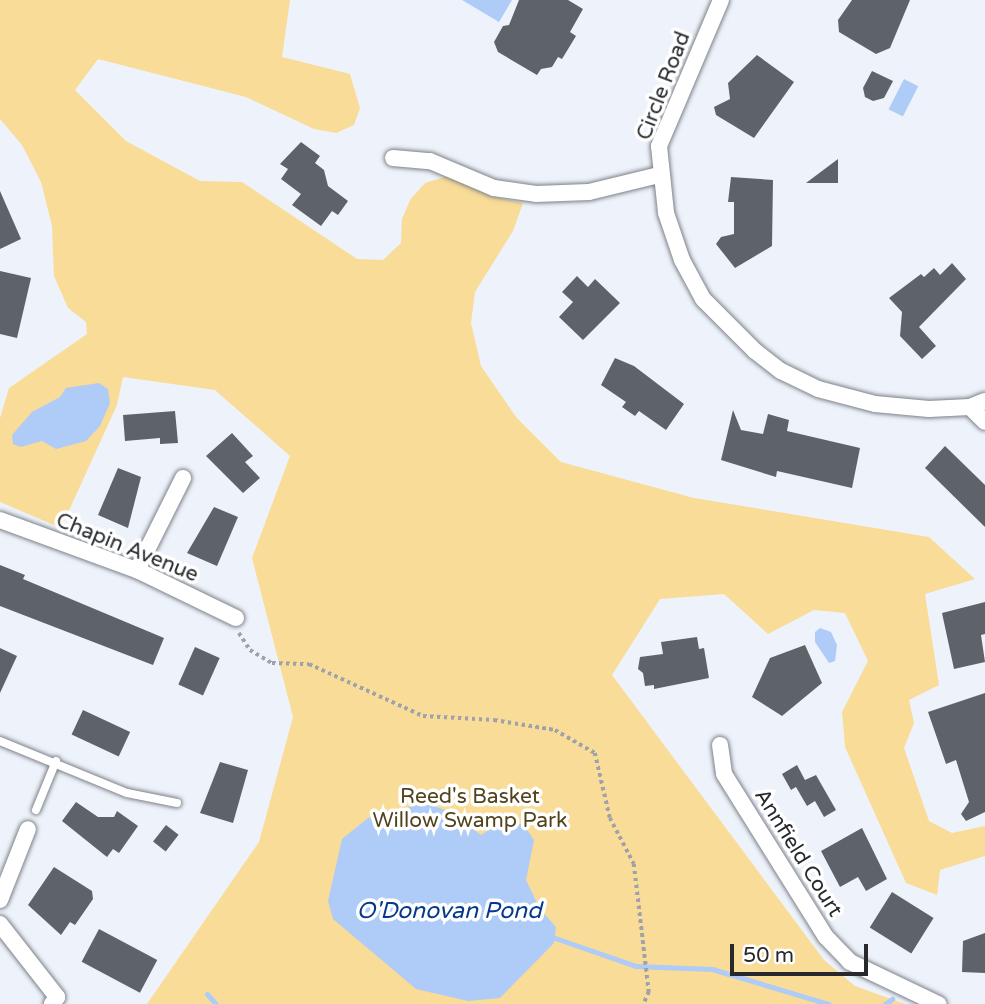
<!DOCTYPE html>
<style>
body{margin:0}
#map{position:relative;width:985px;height:1004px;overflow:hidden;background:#eef3fb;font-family:"Varela Round",sans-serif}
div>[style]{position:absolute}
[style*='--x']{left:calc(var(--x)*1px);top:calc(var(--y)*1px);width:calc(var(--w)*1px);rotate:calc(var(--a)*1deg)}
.green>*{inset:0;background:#f8dc97}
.water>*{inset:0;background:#afcbf7;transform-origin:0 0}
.stream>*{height:5px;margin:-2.5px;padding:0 2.5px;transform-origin:2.5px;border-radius:2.5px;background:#afcbf7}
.building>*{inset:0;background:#5e636a;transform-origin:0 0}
.path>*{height:3.5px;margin-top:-1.75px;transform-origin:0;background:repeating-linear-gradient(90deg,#9fa3a9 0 3.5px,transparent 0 7px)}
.roads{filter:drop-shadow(0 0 2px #7d8289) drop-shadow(0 0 2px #7d8289)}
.lane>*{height:8px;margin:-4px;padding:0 4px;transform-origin:4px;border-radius:4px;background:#fff}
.street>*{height:16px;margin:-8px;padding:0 8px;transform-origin:8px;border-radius:8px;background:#fff}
span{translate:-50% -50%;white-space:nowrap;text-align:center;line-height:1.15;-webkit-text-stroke:7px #fff;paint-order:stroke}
.street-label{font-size:21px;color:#27292c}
.park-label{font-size:21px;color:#52431d}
.water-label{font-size:23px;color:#043a8c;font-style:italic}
.scale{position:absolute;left:730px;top:944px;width:138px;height:32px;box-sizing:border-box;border:4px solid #27292c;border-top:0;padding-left:9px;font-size:21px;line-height:24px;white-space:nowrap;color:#27292c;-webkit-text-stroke:5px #fff;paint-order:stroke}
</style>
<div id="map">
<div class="green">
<div style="clip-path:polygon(0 0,290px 0,282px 57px,350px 74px,360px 108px,354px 125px,336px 133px,314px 129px,246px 97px,98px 59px,75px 90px,126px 141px,200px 181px,242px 182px,357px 259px,383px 260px,401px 243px,402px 219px,410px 200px,425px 183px,448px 176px,491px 196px,523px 203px,513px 231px,475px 292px,471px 323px,481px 366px,516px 417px,561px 462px,694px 498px,929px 537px,975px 579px,925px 594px,939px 685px,909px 700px,914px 723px,904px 748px,929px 821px,952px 833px,985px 826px,985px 856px,940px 870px,937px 895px,906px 883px,845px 747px,842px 712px,868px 661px,845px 613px,814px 610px,768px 634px,724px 594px,660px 599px,612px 675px,824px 960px,855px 986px,905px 1004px,147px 1004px,259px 842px,293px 717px,252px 558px,290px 456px,215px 390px,123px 377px,117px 405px,61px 528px,0 502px,0 418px,9px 388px,87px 334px,86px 322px,68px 308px,54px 276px,52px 226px,41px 182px,22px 145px,0 119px)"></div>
</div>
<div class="water">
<div style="clip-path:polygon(462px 0,512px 0,499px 22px)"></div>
<div style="left:904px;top:79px;width:16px;height:34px;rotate:27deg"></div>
<div style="clip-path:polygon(99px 383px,108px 389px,110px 403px,100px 426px,86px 441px,56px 449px,42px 441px,21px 447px,13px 444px,12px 435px,32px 412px,60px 397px,66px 388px)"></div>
<div style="clip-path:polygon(820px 628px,831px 632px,837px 645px,835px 661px,829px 663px,815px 642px,815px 632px)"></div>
<div style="clip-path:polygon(425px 803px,448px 811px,481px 835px,498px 824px,523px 824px,534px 840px,526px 880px,540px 909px,556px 927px,554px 943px,500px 998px,468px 1001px,416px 989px,333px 919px,328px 901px,342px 839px,368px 818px)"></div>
</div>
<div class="stream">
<div style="--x:555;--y:938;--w:86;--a:19.1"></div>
<div style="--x:636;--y:966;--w:76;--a:2.3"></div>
<div style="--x:712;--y:969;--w:122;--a:16.7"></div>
<div style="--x:207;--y:994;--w:13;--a:48"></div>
<div style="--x:885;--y:1004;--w:9;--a:-36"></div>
</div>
<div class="building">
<div style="clip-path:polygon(519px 0,568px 0,583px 9px,570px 32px,576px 36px,562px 59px,558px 57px,552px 67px,541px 69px,537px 75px,498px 52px,494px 42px,503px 26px,509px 25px)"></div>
<div style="clip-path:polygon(852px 0,910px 0,890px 48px,876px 54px,839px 32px,838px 20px)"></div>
<div style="clip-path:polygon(757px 55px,794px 82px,754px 138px,716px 115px,714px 107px,730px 99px,728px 83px)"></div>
<div style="clip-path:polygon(872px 71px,893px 81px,884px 98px,873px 101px,865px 97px,863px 88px)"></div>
<div style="clip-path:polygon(301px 142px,320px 156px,315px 163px,324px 170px,328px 186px,348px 201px,338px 215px,332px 211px,321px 226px,292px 205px,301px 194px,281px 179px,288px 169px,280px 164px)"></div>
<div style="clip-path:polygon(838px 159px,838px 183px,806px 183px)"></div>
<div style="clip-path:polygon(731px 177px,773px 180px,772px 246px,735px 268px,716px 244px,721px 237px,734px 234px,734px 202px,728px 202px)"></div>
<div style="clip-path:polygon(0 191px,21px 239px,0 249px)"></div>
<div style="clip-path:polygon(952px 263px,966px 279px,919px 327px,936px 346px,922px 359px,900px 336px,902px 312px,889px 298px,921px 274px,924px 277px,934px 268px,940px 275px)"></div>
<div style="clip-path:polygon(0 271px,31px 278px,17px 338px,0 334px)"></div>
<div style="clip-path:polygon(577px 276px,588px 287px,595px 279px,620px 303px,583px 340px,559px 317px,573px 302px,562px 292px)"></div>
<div style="clip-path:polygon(615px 358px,634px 366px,684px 404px,666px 430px,639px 411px,635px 416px,622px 407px,626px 402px,601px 385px)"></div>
<div style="clip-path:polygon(733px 410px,741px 430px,763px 434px,768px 414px,789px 420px,787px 431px,860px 448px,852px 488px,777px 471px,776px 477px,721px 460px)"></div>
<div style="clip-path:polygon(175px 411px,178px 443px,160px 444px,160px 438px,125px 441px,123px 415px)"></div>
<div style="clip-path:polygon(232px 433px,253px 456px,245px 462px,260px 478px,243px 493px,206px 456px)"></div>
<div style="clip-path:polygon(945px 446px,985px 485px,985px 527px,925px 468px)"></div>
<div style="clip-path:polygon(118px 468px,141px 477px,128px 528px,98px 515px)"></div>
<div style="clip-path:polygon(214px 507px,238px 517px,217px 566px,187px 553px)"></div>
<div style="clip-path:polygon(0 565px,25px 575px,23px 579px,164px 638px,153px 665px,0 606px)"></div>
<div style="clip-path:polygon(985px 602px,985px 634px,981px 635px,985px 662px,954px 669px,942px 613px)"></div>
<div style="clip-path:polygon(697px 637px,699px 649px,704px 648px,709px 678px,654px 689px,654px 685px,645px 686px,643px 673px,638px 669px,640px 657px,663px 654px,661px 642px)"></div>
<div style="clip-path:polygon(805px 645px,822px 683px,782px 716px,752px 697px,770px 658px)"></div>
<div style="left:195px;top:647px;width:27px;height:41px;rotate:24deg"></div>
<div style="clip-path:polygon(0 648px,17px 656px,0 693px)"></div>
<div style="clip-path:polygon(985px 693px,985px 812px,966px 821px,961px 814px,969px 802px,956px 760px,946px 764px,928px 712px)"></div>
<div style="left:83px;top:710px;width:52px;height:27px;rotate:25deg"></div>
<div style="clip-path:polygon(220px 762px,248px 770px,233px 823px,200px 813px)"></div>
<div style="clip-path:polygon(797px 765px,805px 780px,816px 775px,836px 810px,824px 817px,815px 801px,807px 806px,796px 787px,791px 790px,782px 774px)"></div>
<div style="clip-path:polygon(76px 802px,98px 817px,114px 817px,117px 811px,138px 826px,119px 853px,113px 849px,107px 857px,62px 821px)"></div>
<div style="left:166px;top:825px;width:16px;height:21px;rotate:38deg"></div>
<div style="clip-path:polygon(862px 828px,887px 879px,866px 891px,858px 877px,840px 887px,821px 851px)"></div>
<div style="clip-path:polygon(54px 867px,92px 891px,93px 899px,75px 925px,70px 922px,61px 935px,28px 905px)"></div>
<div style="left:892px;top:892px;width:49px;height:42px;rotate:32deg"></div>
<div style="left:99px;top:929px;width:66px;height:37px;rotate:28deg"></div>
<div style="clip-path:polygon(985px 933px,985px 973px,962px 972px,963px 941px)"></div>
</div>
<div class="path">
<div style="--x:239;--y:633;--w:20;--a:57"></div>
<div style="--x:250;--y:650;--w:26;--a:31"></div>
<div style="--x:272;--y:663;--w:37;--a:2"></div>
<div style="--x:309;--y:664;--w:125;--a:24.5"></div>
<div style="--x:423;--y:716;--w:71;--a:3.2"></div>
<div style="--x:494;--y:720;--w:62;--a:9.3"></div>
<div style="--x:555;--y:730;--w:46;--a:29.9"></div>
<div style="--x:595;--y:753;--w:67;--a:77"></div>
<div style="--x:610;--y:818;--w:52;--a:62.4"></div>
<div style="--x:634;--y:864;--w:129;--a:83.3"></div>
<div style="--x:649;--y:992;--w:13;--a:113"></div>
</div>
<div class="roads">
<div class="lane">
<div style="--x:0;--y:741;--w:137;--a:22.3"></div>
<div style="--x:127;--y:793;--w:51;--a:11.3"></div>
<div style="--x:36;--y:810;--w:53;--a:-67.8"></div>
</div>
<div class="street">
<div style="--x:721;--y:0;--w:159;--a:113"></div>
<div style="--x:659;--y:146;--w:67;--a:84"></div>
<div style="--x:666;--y:213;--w:50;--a:71.2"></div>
<div style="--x:682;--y:260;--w:44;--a:61.7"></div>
<div style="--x:703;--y:299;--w:74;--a:45"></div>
<div style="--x:755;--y:351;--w:33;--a:38"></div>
<div style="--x:781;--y:371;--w:41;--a:25.9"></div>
<div style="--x:818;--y:389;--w:59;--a:14.7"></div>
<div style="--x:875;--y:404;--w:54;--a:5.3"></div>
<div style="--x:929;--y:409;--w:41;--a:-2.8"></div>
<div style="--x:970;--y:407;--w:16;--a:-22"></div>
<div style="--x:393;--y:158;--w:37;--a:5"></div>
<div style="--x:430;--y:161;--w:69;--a:22.9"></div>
<div style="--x:494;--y:188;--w:42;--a:8.1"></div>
<div style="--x:536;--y:194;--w:53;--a:-2.2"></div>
<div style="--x:589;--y:192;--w:72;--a:-13.7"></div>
<div style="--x:970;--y:407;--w:21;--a:45"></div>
<div style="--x:0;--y:520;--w:146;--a:20.1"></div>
<div style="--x:137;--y:570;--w:110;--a:25.9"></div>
<div style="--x:137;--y:570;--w:103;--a:-63.4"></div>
<div style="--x:720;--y:745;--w:29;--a:82"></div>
<div style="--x:724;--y:774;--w:192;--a:58"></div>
<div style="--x:826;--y:937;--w:35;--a:46"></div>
<div style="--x:850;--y:962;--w:98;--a:25.5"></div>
<div style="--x:0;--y:900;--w:76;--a:-68.5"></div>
<div style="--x:0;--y:924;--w:93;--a:52"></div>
<div style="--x:57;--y:997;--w:9;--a:126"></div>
</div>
</div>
<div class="street-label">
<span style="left:664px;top:86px;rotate:-69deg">Circle Road</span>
<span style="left:127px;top:548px;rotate:22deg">Chapin Avenue</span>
<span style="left:798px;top:853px;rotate:58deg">Annfield Court</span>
</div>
<div class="park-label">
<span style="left:470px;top:809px">Reed's Basket<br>Willow Swamp Park</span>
</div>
<div class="water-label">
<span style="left:449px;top:911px">O'Donovan Pond</span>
</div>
<div class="scale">50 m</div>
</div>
